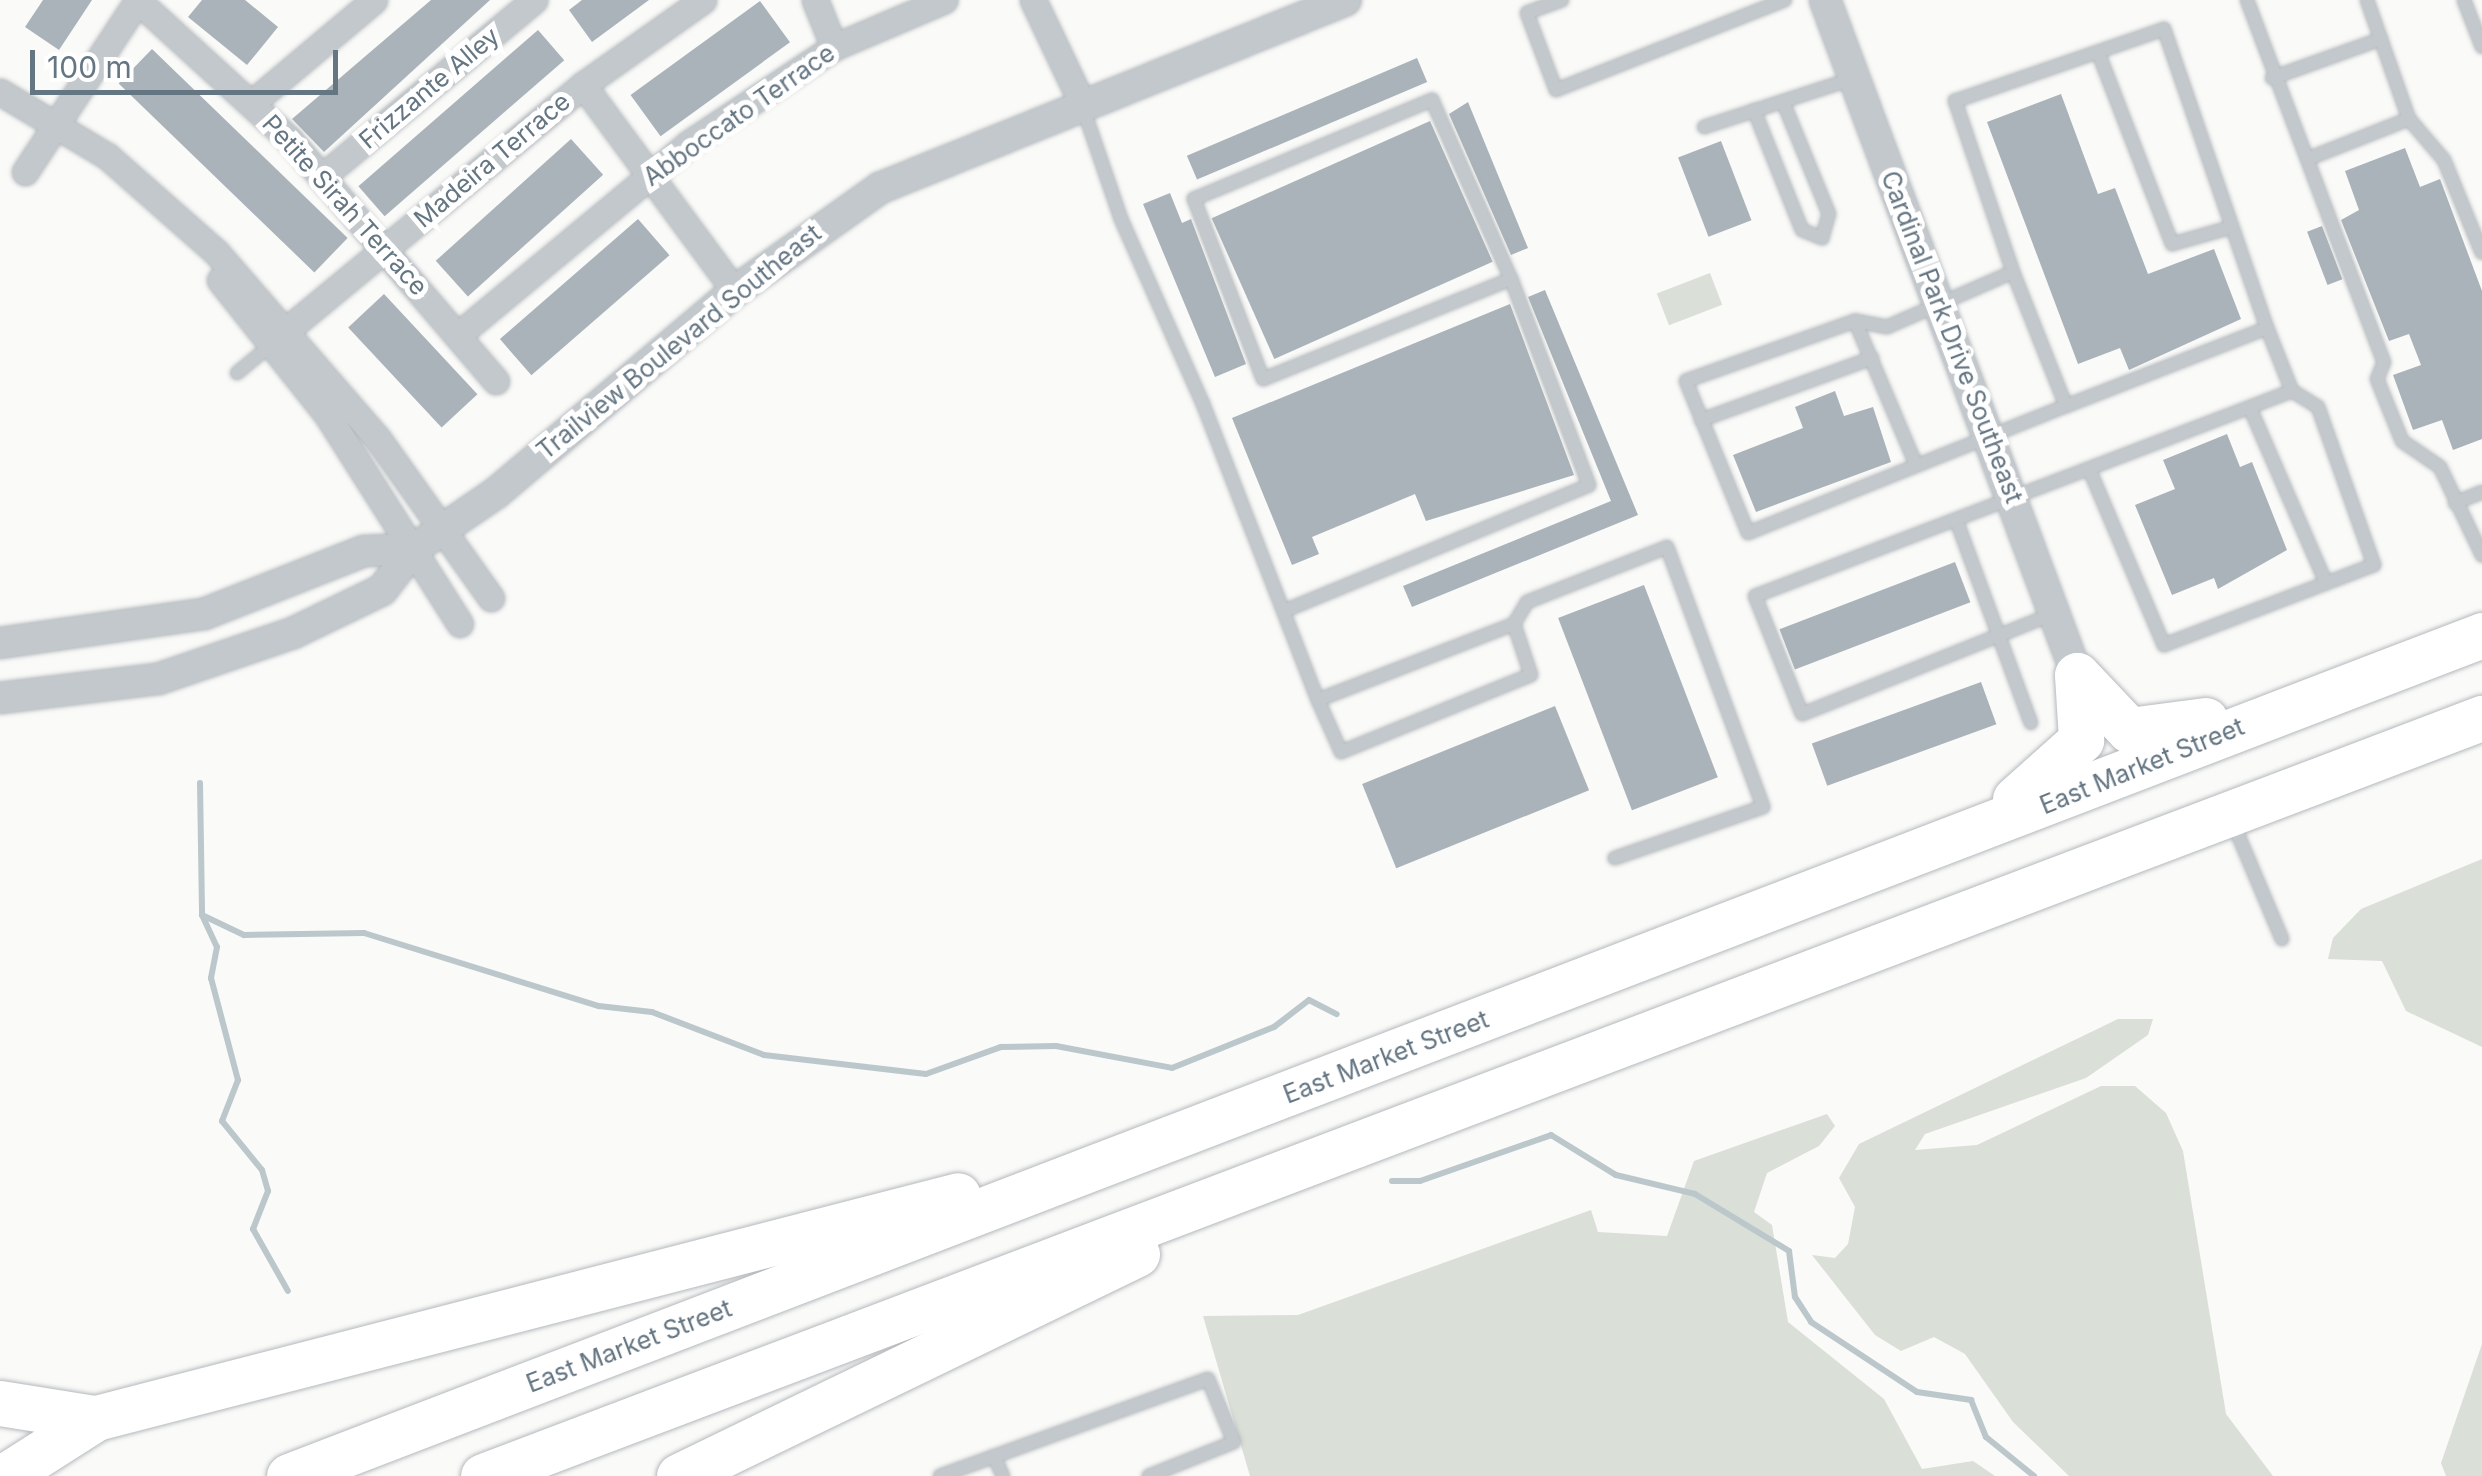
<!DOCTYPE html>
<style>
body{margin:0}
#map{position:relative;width:2482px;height:1476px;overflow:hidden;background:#fafaf8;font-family:Inter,sans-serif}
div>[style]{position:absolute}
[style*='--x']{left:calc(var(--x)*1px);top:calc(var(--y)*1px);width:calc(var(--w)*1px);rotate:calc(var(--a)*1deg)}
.green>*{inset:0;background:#dadfd7;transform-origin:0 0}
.stream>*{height:6px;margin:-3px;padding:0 3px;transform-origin:3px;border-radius:3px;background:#bbc7cb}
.building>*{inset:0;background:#aab3b9;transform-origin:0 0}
.roads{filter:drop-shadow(0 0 2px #b4b9bd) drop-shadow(0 0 2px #b4b9bd)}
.service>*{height:12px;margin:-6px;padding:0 6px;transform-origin:6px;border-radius:6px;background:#c3c8cc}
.minor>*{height:25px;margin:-12.5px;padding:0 12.5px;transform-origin:12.5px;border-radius:12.5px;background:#c3c8cc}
.tertiary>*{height:30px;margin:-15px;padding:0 15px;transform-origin:15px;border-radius:15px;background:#c3c8cc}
.motorway>*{height:45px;margin:-22.5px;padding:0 22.5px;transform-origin:22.5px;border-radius:22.5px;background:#fff}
span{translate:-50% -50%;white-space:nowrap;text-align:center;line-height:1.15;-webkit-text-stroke:10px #fff;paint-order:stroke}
.street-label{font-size:25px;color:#657683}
.scale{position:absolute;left:30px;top:50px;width:308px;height:45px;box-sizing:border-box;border:5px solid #657683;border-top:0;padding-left:12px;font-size:30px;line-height:35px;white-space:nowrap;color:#657683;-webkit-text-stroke:8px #fff;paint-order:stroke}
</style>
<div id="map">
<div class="green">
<div style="left:1710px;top:273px;width:34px;height:57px;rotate:69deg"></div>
<div style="clip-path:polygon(2482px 859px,2482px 1047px,2406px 1011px,2382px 961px,2328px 959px,2333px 938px,2361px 909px)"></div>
<div style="clip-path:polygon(2118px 1019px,2153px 1019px,2148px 1035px,2086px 1078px,1925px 1134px,1915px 1150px,1977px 1145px,2101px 1086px,2135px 1086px,2166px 1113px,2183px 1151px,2226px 1414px,2273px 1476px,2069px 1476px,2013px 1422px,1965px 1354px,1934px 1337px,1901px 1351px,1875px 1335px,1812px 1255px,1835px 1258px,1848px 1244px,1855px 1207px,1839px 1178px,1859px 1144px)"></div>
<div style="clip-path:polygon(1827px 1114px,1835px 1126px,1819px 1146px,1767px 1173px,1754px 1212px,1772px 1225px,1788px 1322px,1884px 1399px,1922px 1469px,1973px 1461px,1995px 1476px,1250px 1476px,1203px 1316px,1298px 1315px,1591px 1210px,1598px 1232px,1667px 1236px,1694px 1161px)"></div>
<div style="clip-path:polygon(2482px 1344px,2482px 1476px,2446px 1476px,2441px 1463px)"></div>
</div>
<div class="stream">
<div style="--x:200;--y:783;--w:132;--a:89.1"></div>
<div style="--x:202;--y:915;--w:35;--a:65"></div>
<div style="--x:217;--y:947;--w:32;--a:101"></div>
<div style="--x:211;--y:978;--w:106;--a:75.2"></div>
<div style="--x:238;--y:1080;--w:44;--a:111.3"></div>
<div style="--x:222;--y:1121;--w:63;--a:50.8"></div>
<div style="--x:262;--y:1170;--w:22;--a:74"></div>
<div style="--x:268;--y:1191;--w:41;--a:111.5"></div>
<div style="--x:253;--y:1229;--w:71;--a:60.6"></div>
<div style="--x:202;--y:915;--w:47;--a:25.5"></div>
<div style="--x:244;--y:935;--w:120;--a:-1"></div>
<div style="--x:364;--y:933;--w:246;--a:17.3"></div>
<div style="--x:599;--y:1006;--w:53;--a:6.5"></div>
<div style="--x:652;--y:1012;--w:120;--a:21"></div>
<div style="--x:764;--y:1055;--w:163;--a:6.7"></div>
<div style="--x:926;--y:1074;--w:80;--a:-19.8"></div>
<div style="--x:1001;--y:1047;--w:55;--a:-1"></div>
<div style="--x:1056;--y:1046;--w:118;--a:10.7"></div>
<div style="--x:1172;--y:1068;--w:110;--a:-21.9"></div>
<div style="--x:1274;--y:1027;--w:44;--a:-37.6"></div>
<div style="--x:1309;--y:1000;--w:31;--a:27"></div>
<div style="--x:1392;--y:1181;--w:28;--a:0"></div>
<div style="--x:1420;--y:1181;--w:139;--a:-19.3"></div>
<div style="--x:1551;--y:1135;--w:76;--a:31.6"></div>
<div style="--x:1616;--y:1175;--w:81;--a:13.5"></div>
<div style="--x:1695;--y:1194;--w:110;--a:31.2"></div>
<div style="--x:1789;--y:1251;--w:46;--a:82.6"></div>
<div style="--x:1795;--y:1297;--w:30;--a:57"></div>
<div style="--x:1811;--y:1322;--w:127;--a:33.4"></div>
<div style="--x:1917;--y:1392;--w:55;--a:8.4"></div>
<div style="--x:1971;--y:1400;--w:40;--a:68"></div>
<div style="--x:1986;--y:1437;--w:62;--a:39.1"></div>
</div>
<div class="building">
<div style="clip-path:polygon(43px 0,92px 0,59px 50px,25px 27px)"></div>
<div style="clip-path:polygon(202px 0,245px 0,278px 27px,247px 65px,188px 17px)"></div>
<div style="clip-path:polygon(431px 0,490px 0,324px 152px,292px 119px)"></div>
<div style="clip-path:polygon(582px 0,649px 0,592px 42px,569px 10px)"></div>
<div style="left:760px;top:1px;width:51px;height:160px;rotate:54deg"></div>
<div style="left:538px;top:30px;width:40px;height:238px;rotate:49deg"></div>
<div style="left:152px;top:49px;width:272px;height:48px;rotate:44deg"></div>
<div style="left:1417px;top:58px;width:26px;height:250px;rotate:67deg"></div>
<div style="clip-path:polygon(2061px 94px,2098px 194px,2115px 188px,2148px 274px,2214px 249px,2241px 319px,2129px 370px,2120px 348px,2078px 364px,1987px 122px)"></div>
<div style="clip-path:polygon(1468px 102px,1528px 248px,1511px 255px,1449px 114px)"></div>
<div style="left:1430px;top:121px;width:154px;height:239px;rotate:66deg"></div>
<div style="left:571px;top:139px;width:48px;height:182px;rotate:48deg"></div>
<div style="left:1721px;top:141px;width:85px;height:46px;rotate:69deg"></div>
<div style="clip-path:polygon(2405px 148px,2420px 187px,2440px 179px,2482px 291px,2482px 439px,2453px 450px,2442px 420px,2413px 430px,2393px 375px,2421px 365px,2409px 334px,2389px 341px,2341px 220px,2359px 210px,2345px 171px)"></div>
<div style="clip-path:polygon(1170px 193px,1182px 223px,1191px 219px,1246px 364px,1215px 377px,1143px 204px)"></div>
<div style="left:638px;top:219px;width:48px;height:183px;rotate:49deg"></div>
<div style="left:2322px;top:226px;width:57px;height:16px;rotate:69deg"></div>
<div style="clip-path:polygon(1545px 290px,1638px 515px,1412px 607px,1403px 586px,1611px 501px,1528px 297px)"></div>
<div style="left:384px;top:294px;width:137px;height:49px;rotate:47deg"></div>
<div style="clip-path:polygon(1510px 304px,1574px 475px,1426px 521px,1415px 494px,1312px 537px,1319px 554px,1292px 565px,1232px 418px)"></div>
<div style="clip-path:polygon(1835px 391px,1844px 416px,1873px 407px,1891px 462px,1756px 512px,1733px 455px,1803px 428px,1795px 407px)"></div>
<div style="clip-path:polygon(2227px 434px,2240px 467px,2252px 462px,2287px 550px,2218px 589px,2214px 578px,2172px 595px,2135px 505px,2175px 489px,2163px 460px)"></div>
<div style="left:1955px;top:562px;width:43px;height:188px;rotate:69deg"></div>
<div style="left:1644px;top:585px;width:206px;height:92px;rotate:69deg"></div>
<div style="left:1981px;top:682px;width:45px;height:180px;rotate:70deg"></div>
<div style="left:1555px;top:706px;width:91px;height:208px;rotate:68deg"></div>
</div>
<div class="roads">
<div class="service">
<div style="--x:1562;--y:0;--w:37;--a:160"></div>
<div style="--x:1527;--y:13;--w:82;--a:69.4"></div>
<div style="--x:1556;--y:90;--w:246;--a:-21.5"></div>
<div style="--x:2247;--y:0;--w:387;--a:69.3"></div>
<div style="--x:2384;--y:362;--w:18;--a:112"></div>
<div style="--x:2377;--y:379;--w:67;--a:68"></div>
<div style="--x:2402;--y:441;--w:46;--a:34.4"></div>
<div style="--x:2440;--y:467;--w:98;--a:64.5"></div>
<div style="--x:2367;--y:0;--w:126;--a:70.6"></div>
<div style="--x:2409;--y:119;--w:54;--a:49.5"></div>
<div style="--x:2444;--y:160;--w:100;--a:67.8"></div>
<div style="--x:2464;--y:0;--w:50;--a:69"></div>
<div style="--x:2098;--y:52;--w:206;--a:68.9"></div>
<div style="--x:2172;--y:244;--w:62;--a:-15.8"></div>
<div style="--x:2272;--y:78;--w:116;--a:-19.7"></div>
<div style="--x:1082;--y:105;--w:120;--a:71.1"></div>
<div style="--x:1121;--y:219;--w:202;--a:66.1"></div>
<div style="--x:1203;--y:404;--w:318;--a:68.8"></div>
<div style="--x:1318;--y:700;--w:57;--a:66.1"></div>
<div style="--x:1341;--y:752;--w:205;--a:-22.1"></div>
<div style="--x:1531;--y:675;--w:54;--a:-108.4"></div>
<div style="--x:1514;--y:624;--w:210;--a:158.8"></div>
<div style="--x:1754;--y:110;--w:129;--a:68.2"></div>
<div style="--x:1802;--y:230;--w:22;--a:22"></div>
<div style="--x:1822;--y:238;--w:25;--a:-74"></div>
<div style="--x:1829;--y:214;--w:121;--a:-112.3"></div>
<div style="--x:1704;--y:127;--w:156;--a:-18"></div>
<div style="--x:2310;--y:158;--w:106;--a:-21.5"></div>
<div style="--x:2013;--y:272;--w:181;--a:-108.7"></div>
<div style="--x:1955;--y:101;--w:221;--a:-19"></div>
<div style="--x:2164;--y:29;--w:316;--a:71"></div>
<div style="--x:2267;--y:328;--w:216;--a:158.8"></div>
<div style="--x:2066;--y:406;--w:144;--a:-111.6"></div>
<div style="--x:2013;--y:272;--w:137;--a:156.4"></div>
<div style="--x:1887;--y:327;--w:33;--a:-169"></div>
<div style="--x:1855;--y:321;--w:179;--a:160.5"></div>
<div style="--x:1686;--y:381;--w:164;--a:67.8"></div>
<div style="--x:1748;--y:533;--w:342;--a:-21.8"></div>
<div style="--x:1855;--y:321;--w:156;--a:67"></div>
<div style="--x:237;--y:373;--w:47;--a:-39.8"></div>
<div style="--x:2250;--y:408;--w:191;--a:66.5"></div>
<div style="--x:1701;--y:420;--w:182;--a:-19.9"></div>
<div style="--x:2090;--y:471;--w:189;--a:67"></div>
<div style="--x:2164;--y:645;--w:225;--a:-20.9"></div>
<div style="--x:2374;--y:565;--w:168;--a:-109.5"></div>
<div style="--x:2318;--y:407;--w:31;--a:-148"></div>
<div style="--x:2455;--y:503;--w:29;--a:-22"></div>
<div style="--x:1957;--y:522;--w:214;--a:69.8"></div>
<div style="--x:1284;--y:611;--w:330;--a:-22.4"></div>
<div style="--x:1589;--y:485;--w:220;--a:-110.7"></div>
<div style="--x:1511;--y:279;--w:267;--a:158"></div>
<div style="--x:1263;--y:379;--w:193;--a:-111"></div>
<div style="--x:1194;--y:199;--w:258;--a:-22.6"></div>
<div style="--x:1432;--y:100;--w:196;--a:66.2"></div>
<div style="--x:2055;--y:613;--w:272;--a:158.2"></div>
<div style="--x:1802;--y:714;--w:127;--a:-111.7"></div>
<div style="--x:1755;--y:596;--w:575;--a:-20.89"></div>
<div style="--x:2292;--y:391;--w:68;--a:-111.6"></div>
<div style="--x:1514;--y:624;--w:26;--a:-59"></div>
<div style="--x:1527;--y:602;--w:150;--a:-21.4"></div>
<div style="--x:1667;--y:547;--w:277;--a:69.7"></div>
<div style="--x:1763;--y:807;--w:157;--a:161"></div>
<div style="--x:2233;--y:823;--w:126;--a:67.1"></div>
<div style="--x:994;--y:1456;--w:22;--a:66"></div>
<div style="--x:940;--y:1476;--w:285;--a:-19.9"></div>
<div style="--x:1208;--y:1379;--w:68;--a:67.6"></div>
<div style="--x:1234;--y:1442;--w:92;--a:158.2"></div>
</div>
<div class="minor">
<div style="--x:815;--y:0;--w:51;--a:68"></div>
<div style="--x:1033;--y:0;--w:114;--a:64.6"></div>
<div style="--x:138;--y:1;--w:206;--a:42.4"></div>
<div style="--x:290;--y:140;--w:317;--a:49.5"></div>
<div style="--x:583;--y:85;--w:256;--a:53.6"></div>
<div style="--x:0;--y:92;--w:125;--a:30.9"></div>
<div style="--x:107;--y:156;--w:145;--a:41.4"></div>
<div style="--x:216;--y:252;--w:247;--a:49.1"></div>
<div style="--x:378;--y:439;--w:195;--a:54.6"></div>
<div style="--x:253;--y:102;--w:158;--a:-40.1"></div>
<div style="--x:25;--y:172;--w:206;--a:-56.7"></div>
<div style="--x:323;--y:176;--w:275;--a:-39.8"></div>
<div style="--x:220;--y:280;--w:174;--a:51.5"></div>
<div style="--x:328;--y:416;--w:246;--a:57.6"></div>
<div style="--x:288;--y:329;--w:383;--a:-39.6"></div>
<div style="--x:583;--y:85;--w:147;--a:-35.3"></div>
<div style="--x:458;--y:335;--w:299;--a:-39.7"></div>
<div style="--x:688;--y:144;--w:175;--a:-33.6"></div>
<div style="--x:834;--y:47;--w:120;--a:-23.1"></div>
</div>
<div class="tertiary">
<div style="--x:1825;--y:0;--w:721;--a:69.53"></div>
<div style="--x:0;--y:643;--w:206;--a:-8.1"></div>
<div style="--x:204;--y:614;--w:172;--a:-21.5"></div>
<div style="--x:364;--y:551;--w:50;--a:-2.3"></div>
<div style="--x:0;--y:698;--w:159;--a:-6.9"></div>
<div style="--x:158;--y:679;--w:143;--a:-18.8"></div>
<div style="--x:293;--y:633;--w:99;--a:-25.8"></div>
<div style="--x:382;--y:590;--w:52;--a:-52"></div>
<div style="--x:414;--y:549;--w:99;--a:-34.3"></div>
<div style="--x:496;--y:493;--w:313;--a:-40.2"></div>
<div style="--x:735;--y:291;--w:178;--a:-35.4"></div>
<div style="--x:880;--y:188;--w:502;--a:-21.97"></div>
</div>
<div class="motorway">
<div style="--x:2077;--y:675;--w:76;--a:46.6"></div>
<div style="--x:2129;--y:730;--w:77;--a:-7.5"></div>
<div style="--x:2015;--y:799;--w:89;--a:-41.8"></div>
<div style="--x:2081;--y:740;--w:65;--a:-93.5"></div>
<div style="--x:0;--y:1403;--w:95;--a:9.1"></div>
<div style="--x:5;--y:1476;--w:108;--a:-32.5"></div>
<div style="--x:96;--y:1418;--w:890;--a:-14.5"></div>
<div style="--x:289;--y:1476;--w:2349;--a:-20.98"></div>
<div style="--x:483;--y:1476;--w:2138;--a:-20.77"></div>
<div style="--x:679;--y:1476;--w:509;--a:-25.86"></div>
</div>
</div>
<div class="street-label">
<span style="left:429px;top:88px;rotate:-40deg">Frizzante Alley</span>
<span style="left:739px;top:115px;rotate:-35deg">Abboccato Terrace</span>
<span style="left:492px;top:160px;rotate:-40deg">Madeira Terrace</span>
<span style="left:345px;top:205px;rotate:48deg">Petite Sirah Terrace</span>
<span style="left:1952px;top:337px;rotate:69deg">Cardinal Park Drive Southeast</span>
<span style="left:679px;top:342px;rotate:-39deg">Trailview Boulevard Southeast</span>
<span style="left:2142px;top:766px;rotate:-22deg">East Market Street</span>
<span style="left:1386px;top:1057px;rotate:-21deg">East Market Street</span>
<span style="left:629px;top:1346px;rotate:-21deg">East Market Street</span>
</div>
<div class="scale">100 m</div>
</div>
